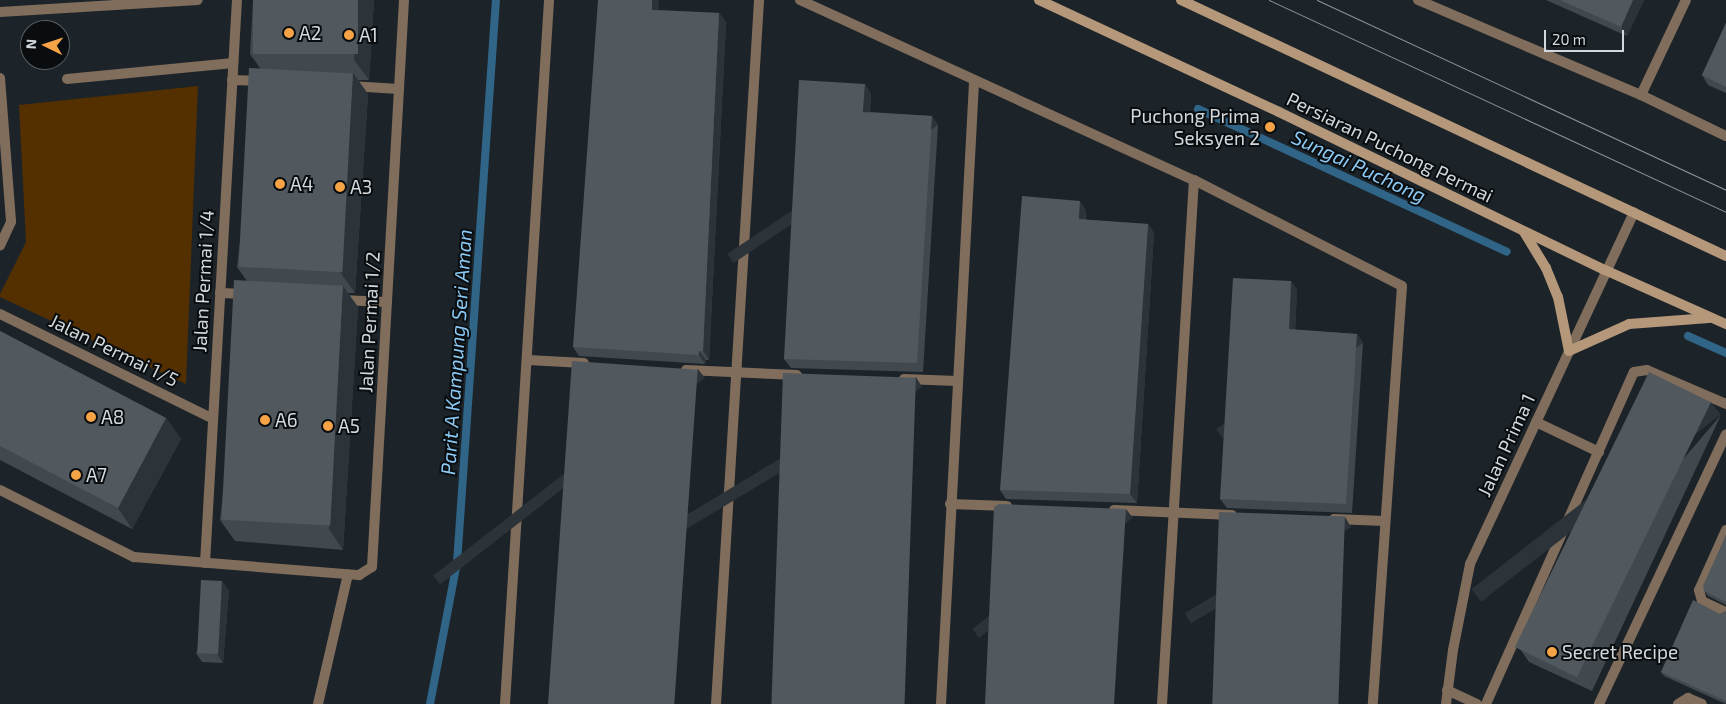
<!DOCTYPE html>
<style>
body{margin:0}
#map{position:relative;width:1726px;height:704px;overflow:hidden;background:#1c242a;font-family:"Exo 2",sans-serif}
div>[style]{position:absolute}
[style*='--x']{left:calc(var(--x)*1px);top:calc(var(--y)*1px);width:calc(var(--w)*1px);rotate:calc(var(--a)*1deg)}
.green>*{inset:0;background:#542f00}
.stream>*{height:8px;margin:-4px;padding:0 4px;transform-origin:4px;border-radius:4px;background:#306588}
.service>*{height:10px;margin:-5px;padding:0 5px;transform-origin:5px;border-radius:5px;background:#806d5b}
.minor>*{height:10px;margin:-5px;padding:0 5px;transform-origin:5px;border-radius:5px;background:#806d5b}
.tertiary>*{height:10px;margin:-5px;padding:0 5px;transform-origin:5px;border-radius:5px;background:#806d5b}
.secondary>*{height:10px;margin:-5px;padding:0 5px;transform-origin:5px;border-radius:5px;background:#b5977a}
.tram>*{height:1px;margin:-0.5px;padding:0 0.5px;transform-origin:0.5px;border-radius:0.5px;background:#8e9499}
.wall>*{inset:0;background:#41494f}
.shaded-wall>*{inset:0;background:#2c343a;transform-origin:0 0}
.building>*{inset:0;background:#51585e;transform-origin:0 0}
.dots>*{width:14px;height:14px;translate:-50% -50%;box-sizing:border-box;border:2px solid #090d0f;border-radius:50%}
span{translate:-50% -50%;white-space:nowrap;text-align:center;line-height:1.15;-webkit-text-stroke:4px #090d0f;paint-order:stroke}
.poi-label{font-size:19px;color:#d3d8dc}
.left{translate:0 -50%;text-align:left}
.right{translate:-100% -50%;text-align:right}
.street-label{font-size:19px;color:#d3d8dc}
.water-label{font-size:20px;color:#8cc9f4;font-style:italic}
.north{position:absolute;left:20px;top:20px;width:50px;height:50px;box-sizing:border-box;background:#090d0f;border:1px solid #5a5e61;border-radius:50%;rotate:274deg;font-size:14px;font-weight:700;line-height:20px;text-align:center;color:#d3d8dc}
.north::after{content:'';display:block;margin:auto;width:18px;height:22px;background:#f5a346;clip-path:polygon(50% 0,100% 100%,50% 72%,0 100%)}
.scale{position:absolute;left:1544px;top:30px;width:80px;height:22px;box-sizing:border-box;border:2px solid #d3d8dc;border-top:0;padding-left:6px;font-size:15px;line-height:18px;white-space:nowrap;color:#d3d8dc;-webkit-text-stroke:4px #090d0f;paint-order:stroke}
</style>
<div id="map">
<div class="green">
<div style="clip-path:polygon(198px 86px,186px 384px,0 297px,0 294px,26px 242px,19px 105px)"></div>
</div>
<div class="stream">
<div style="--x:1198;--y:109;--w:340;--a:24.8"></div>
<div style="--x:1688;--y:336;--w:42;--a:24.1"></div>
<div style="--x:430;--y:704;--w:144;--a:-79.2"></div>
<div style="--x:457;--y:563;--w:564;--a:-86.04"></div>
</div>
<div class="service">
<div style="--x:0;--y:12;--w:198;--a:-3.5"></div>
<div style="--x:0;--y:78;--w:144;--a:85.6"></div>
<div style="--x:11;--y:222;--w:26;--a:115"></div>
<div style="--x:67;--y:79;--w:167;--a:-5.5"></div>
<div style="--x:232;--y:80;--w:29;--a:2"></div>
<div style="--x:350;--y:86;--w:49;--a:3.5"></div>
<div style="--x:220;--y:293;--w:26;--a:2"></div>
<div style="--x:341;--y:300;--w:46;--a:2.5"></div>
<div style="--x:0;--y:314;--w:237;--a:26.2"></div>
<div style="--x:528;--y:360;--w:56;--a:3.1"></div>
<div style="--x:686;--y:370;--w:111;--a:2.6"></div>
<div style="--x:904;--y:379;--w:53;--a:2.2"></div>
<div style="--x:1536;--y:422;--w:70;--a:25.5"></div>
<div style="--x:0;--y:490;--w:150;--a:26.6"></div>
<div style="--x:134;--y:557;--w:226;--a:4.6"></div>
<div style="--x:359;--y:575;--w:15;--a:-32"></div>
<div style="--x:372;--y:567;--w:568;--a:-86.77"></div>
<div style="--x:950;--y:504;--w:57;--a:2"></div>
<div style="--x:1114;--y:510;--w:118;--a:2.4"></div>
<div style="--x:1334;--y:519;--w:51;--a:2.2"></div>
<div style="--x:1726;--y:530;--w:66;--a:114.2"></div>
<div style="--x:1699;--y:590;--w:11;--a:75"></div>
<div style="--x:1702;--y:601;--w:26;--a:25"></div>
<div style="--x:205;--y:563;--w:564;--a:-86.75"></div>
<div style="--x:1486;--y:704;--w:363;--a:-66"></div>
<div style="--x:1634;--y:372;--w:13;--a:-9"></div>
<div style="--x:1647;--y:370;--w:86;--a:23.3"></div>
<div style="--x:1599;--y:704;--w:298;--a:-64.8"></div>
<div style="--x:1678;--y:704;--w:12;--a:-31"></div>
<div style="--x:1688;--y:698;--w:15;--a:23"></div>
</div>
<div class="minor">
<div style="--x:800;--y:0;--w:433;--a:24.6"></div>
<div style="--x:1194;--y:180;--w:233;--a:27"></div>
<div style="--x:1402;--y:286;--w:419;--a:94"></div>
<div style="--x:1418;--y:0;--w:242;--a:23.1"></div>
<div style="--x:1641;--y:95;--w:94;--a:25.8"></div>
<div style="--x:1641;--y:95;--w:105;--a:-64.7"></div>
<div style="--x:1447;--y:690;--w:33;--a:25"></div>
<div style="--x:318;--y:704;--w:133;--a:-77"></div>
<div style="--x:505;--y:704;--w:705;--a:-86.42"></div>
<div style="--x:716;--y:704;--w:705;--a:-86.5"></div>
<div style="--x:941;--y:704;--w:623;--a:-86.96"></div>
<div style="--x:1162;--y:704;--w:525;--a:-86.51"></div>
</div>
<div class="tertiary">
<div style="--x:1446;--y:704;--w:54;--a:-82.6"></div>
<div style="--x:1453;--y:650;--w:88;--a:-78.8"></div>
<div style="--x:1470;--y:564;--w:388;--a:-65"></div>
</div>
<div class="secondary">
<div style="--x:1039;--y:0;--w:265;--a:25"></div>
<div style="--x:1279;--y:112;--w:362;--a:25.9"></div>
<div style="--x:1605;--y:270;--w:133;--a:24.1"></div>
<div style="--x:1181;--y:0;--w:602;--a:25.16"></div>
<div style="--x:1524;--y:232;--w:42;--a:58.6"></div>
<div style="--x:1546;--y:268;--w:31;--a:68"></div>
<div style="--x:1558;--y:297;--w:55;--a:78.5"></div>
<div style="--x:1569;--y:351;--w:66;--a:-24.2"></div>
<div style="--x:1629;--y:324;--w:80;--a:-4.3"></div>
</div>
<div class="tram">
<div style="--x:1269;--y:0;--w:504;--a:24.89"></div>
<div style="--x:1317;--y:0;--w:451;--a:24.9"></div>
</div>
<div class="wall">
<div style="clip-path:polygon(253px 0,374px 0,369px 80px,358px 80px,368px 94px,355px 293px,348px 293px,358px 307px,343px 550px,235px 541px,220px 520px,247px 281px,237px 267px,260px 68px,250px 54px)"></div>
<div style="clip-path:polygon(1546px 0,1644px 0,1627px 36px)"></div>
<div style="clip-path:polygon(659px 10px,719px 13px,726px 22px,709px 360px,706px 360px,705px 364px,579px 356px,573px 347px)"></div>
<div style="clip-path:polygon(1726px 23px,1726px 93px,1708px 85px,1702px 75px)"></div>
<div style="clip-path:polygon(871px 93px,870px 112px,932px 116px,938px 125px,923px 372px,791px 368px,784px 359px)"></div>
<div style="clip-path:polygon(1086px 210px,1086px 220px,1148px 224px,1154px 233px,1137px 503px,1006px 499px,1000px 490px)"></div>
<div style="clip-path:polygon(1291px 281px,1297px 290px,1295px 330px,1357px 334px,1363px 343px,1352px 513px,1227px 508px,1220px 499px)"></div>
<div style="clip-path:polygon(0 331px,166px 418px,181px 439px,132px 529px,0 460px)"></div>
<div style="clip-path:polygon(1721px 415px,1592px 691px,1529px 662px,1520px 649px)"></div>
<div style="clip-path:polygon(1726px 535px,1726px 605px,1708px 596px,1704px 591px)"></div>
<div style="clip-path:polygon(229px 590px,223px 663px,202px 662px,196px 653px)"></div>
<div style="clip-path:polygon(1726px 611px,1726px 704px,1664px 676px,1661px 672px,1720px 614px)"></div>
</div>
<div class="shaded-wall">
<div style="clip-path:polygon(358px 0,374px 0,369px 80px,354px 60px)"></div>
<div style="clip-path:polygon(652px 0,659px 0,658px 19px,652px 10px)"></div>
<div style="clip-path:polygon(1633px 0,1644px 0,1627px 36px,1621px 27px)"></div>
<div style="clip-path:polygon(719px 13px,726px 22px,709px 360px,703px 351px)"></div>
<div style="clip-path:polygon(353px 73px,368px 94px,355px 293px,340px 272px)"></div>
<div style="clip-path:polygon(865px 84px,871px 93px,869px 121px,863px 112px)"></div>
<div style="left:932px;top:116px;width:11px;height:247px;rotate:56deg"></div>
<div style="clip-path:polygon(1080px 201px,1086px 210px,1085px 228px,1079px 219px)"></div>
<div style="clip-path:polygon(1148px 224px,1154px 233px,1137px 503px,1130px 494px)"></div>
<div style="clip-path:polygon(1291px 281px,1297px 290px,1295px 338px,1289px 329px)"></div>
<div style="clip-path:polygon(343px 286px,358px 307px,343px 550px,329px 529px)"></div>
<div style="left:1357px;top:334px;width:11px;height:170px;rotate:56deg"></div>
<div style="clip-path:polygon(699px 351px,706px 360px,705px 364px,699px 355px)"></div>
<div style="left:698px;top:369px;width:11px;height:336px;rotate:52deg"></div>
<div style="left:916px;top:377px;width:12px;height:328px;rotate:59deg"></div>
<div style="left:1711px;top:402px;width:16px;height:304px;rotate:52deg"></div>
<div style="clip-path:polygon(166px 418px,181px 439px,132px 529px,118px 508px)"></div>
<div style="left:1126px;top:509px;width:11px;height:195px;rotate:52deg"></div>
<div style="left:1345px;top:517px;width:12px;height:187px;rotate:59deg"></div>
<div style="clip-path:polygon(222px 581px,229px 590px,223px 663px,217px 654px)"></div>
</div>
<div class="building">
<div style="left:253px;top:0;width:105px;height:54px"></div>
<div style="clip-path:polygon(598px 0,652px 0,652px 10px,719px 13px,703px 351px,699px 351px,699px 355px,573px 347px)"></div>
<div style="clip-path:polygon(1560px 0,1633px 0,1621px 27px)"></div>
<div style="clip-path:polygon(1726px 23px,1726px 87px,1702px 75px)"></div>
<div style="left:249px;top:68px;width:104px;height:199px;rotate:3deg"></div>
<div style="clip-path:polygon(799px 80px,865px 84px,863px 112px,932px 116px,917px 363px,784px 359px)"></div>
<div style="clip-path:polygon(1022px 196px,1080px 201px,1079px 219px,1148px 224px,1130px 494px,1000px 490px)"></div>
<div style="clip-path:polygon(1233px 278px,1291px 281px,1289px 329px,1357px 334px,1346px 504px,1220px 499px)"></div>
<div style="left:234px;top:280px;width:109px;height:240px;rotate:3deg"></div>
<div style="clip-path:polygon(0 331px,166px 418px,118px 508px,0 446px)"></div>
<div style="left:572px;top:361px;width:126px;height:344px;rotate:4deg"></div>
<div style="left:1649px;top:372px;width:69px;height:306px;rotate:26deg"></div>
<div style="left:783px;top:373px;width:133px;height:332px;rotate:2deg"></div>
<div style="clip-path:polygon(999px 504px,1126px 509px,1114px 704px,985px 704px,994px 507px)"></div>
<div style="left:1219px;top:512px;width:126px;height:192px;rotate:2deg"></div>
<div style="clip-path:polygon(1726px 535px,1726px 602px,1704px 591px,1703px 586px)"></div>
<div style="left:201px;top:580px;width:21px;height:73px;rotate:3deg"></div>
<div style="clip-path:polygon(1693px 600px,1720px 614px,1726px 611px,1726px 701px,1661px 672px)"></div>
</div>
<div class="dots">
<div style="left:289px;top:33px;background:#f5a346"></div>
<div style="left:349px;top:35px;background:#f5a346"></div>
<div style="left:1270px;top:127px;background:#f5a346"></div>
<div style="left:280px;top:184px;background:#f5a346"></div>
<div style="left:340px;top:187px;background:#f5a346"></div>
<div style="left:91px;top:417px;background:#f5a346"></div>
<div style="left:265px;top:420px;background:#f5a346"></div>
<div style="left:328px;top:426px;background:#f5a346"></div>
<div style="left:76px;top:475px;background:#f5a346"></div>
<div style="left:1552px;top:652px;background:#f5a346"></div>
</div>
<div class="poi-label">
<span class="left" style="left:299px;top:33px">A2</span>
<span class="left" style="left:359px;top:35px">A1</span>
<span class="right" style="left:1260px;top:127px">Puchong Prima<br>Seksyen 2</span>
<span class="left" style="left:290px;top:184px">A4</span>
<span class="left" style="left:350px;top:187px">A3</span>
<span class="left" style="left:101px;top:417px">A8</span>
<span class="left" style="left:275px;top:420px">A6</span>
<span class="left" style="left:338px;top:426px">A5</span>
<span class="left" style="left:86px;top:475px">A7</span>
<span class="left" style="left:1562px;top:652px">Secret Recipe</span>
</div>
<div class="street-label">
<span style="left:1390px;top:147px;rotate:26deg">Persiaran Puchong Permai</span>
<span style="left:203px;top:281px;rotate:-87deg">Jalan Permai 1/4</span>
<span style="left:369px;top:322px;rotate:-87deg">Jalan Permai 1/2</span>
<span style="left:114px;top:350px;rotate:26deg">Jalan Permai 1/5</span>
<span style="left:1506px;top:445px;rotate:-65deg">Jalan Prima 1</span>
</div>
<div class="water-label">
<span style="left:1359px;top:166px;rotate:25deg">Sungai Puchong</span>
<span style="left:456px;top:352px;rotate:-86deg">Parit A Kampung Seri Aman</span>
</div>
<div class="north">N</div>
<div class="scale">20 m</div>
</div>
